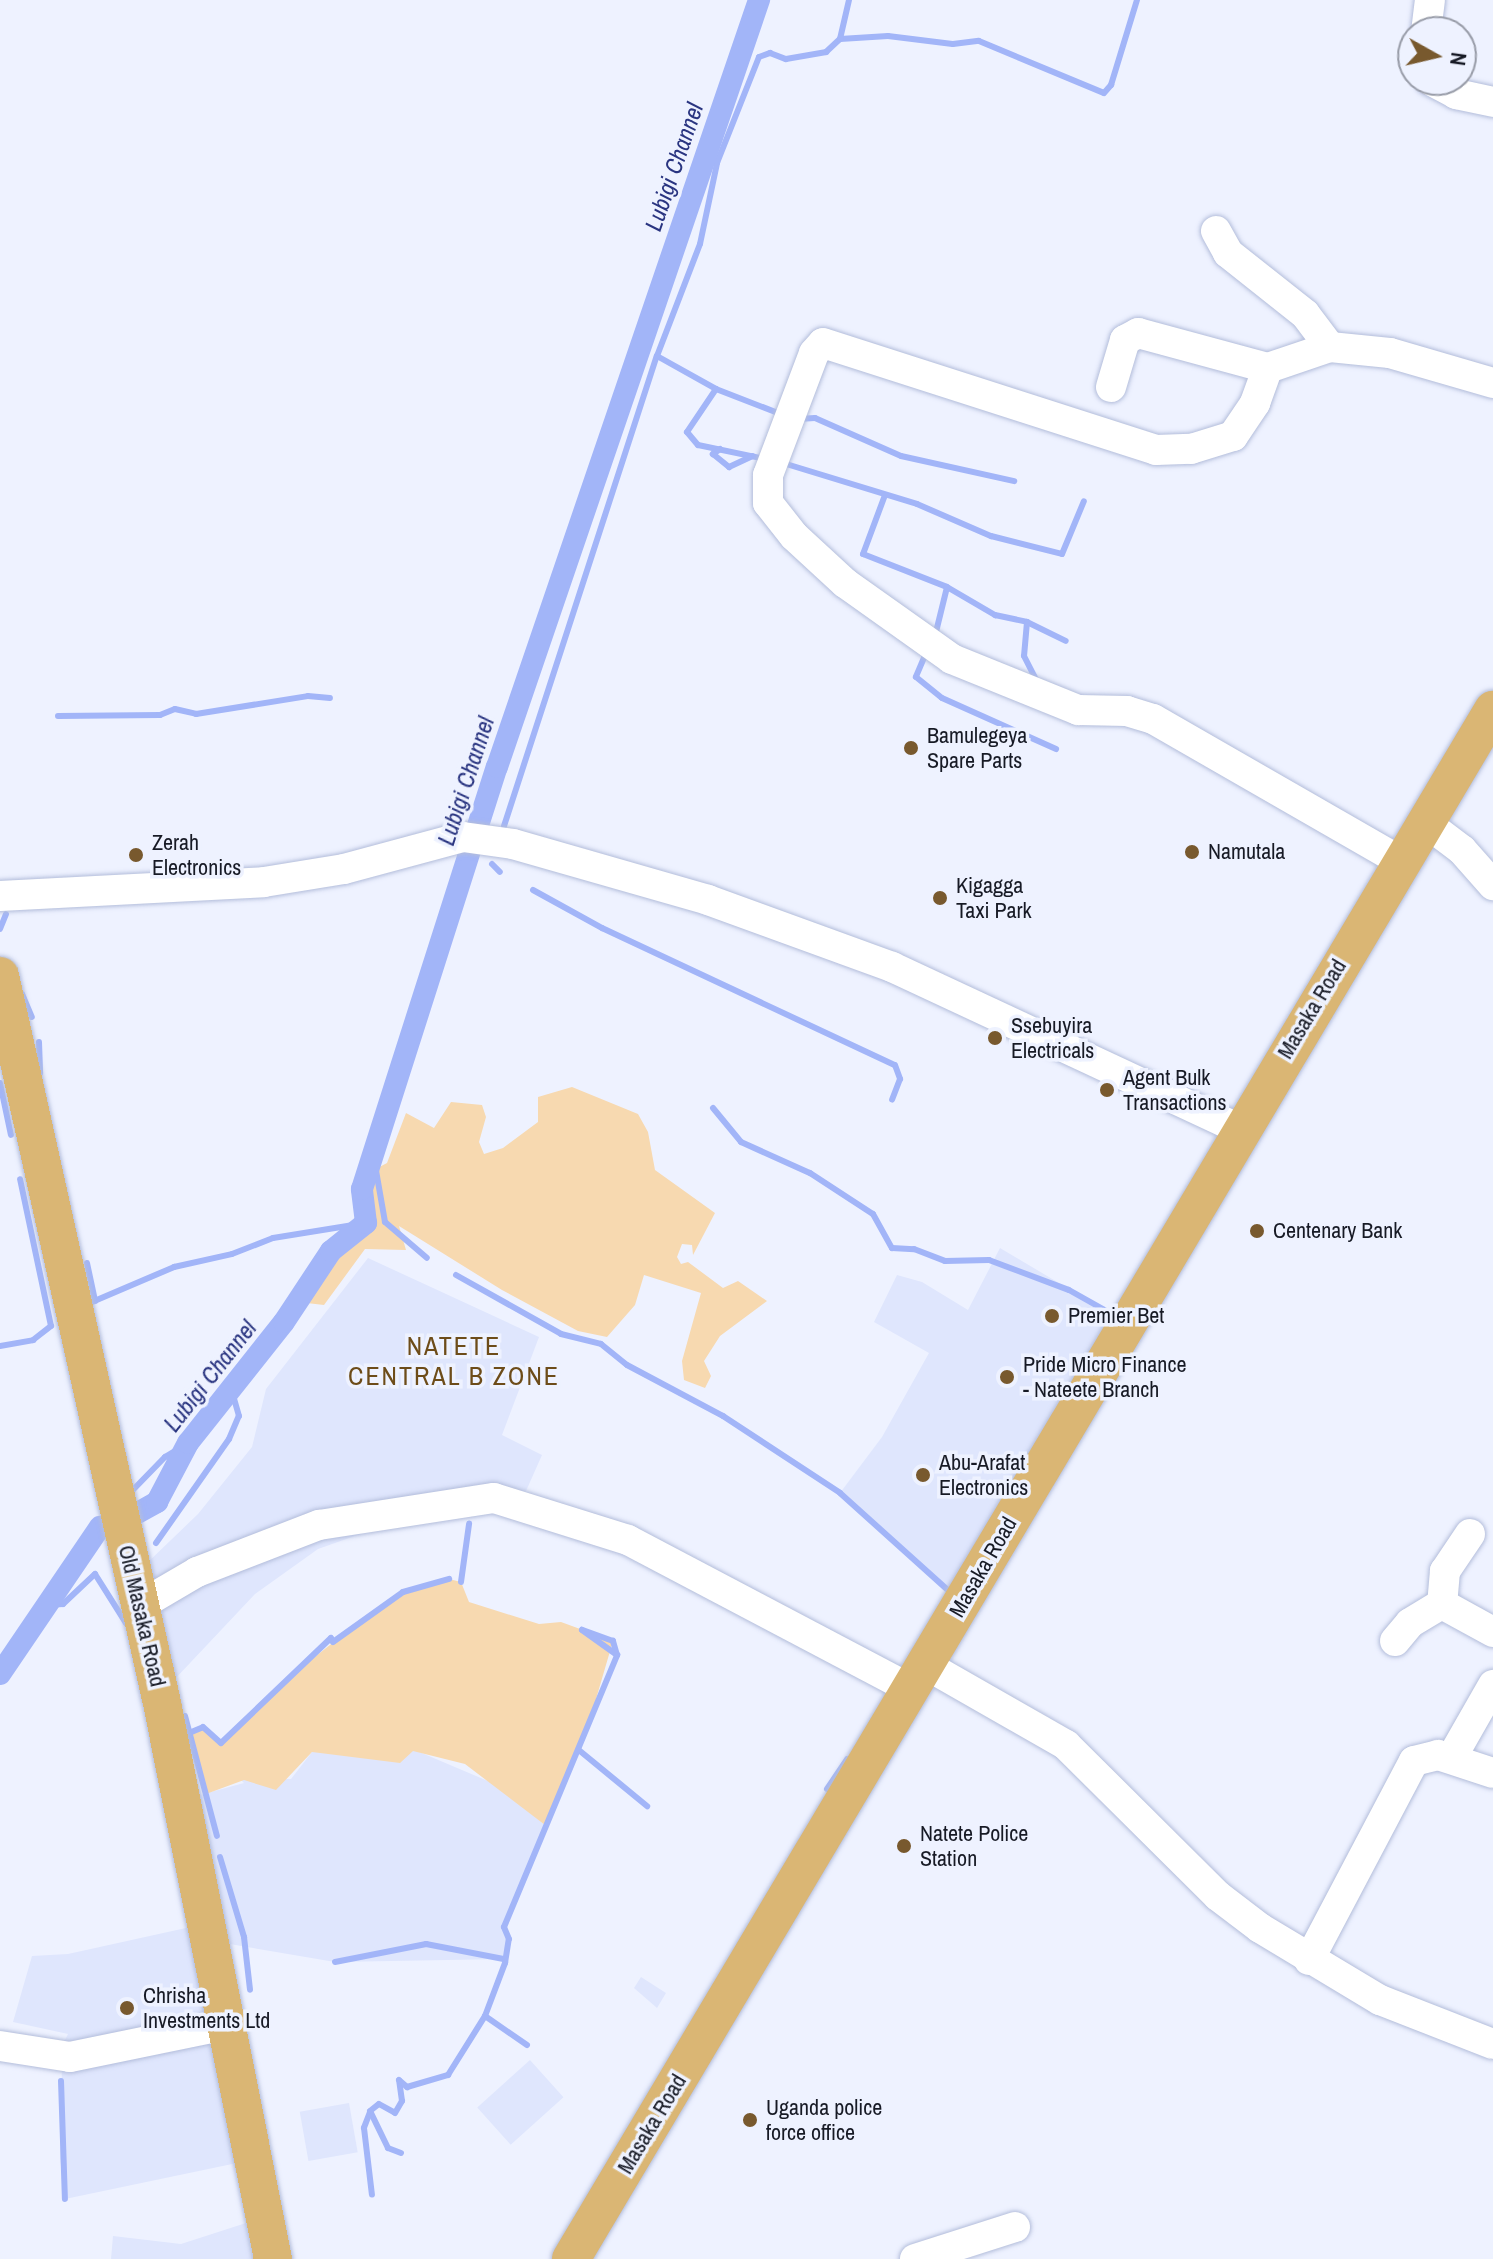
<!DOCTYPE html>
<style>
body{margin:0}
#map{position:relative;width:1493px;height:2259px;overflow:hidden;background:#eef2ff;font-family:"Archivo Narrow",sans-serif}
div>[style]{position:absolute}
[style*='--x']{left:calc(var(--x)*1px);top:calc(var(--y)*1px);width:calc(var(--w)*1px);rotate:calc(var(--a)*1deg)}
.built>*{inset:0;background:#dfe6fd;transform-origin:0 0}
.green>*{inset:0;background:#f7d9b0}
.stream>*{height:6px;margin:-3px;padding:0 3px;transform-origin:3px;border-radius:3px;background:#a2b5f8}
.canal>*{height:22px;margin:-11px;padding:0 11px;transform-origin:11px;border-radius:11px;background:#a2b5f8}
.roads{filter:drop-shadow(0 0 2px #b3bddb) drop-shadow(0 0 2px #b3bddb)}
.minor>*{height:30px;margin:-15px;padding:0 15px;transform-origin:15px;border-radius:15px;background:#fff}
.major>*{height:38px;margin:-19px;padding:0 19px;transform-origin:19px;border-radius:19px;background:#dab674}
.dots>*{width:22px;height:22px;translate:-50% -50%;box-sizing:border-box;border:4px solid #eef2ff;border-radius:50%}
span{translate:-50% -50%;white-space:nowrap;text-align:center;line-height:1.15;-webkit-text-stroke:7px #eef2ff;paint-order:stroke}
.poi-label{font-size:22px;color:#171a25}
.left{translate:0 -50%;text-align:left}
.street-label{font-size:22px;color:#171a25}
.water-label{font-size:24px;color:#2a3581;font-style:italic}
.quarter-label{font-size:26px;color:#6d4c19;letter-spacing:2px}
.north{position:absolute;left:1397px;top:16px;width:80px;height:80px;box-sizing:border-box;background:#eef2ff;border:2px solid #989ca8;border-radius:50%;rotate:98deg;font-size:22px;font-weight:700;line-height:32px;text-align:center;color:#171a25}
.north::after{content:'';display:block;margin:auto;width:28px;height:36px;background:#78592e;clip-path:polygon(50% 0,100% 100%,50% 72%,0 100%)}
</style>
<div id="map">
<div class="built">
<div style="clip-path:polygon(1000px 1248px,1118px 1318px,948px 1592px,840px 1493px,882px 1437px,929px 1353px,874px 1322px,897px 1275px,922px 1282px,968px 1310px)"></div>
<div style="clip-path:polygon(368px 1258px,539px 1337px,502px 1435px,542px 1455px,526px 1491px,451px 1502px,318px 1549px,255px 1594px,174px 1680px,145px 1565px,198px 1514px,252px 1447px,266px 1389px)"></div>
<div style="clip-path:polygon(410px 1748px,495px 1784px,545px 1825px,504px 1927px,509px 1939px,504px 1959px,335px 1962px,224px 1943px,213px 1862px,196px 1796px,244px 1783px,240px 1779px,291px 1779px,312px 1752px)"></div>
<div style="clip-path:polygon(195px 1926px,210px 2022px,63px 2044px,68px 2034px,13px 2022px,32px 1956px,68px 1954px)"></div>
<div style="clip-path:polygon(641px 1977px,666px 1993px,657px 2008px,634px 1988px)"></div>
<div style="clip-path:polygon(211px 2034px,237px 2163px,65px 2199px,60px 2158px,62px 2064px)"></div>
<div style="left:530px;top:2060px;width:50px;height:71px;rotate:48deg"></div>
<div style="left:349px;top:2103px;width:50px;height:50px;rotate:80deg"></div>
<div style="clip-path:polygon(246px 2223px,253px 2259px,111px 2259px,113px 2236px,181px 2244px)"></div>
</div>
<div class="green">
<div style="clip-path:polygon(572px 1087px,638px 1114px,648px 1132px,655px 1170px,715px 1213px,693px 1255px,692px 1245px,682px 1244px,677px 1257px,681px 1264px,688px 1262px,723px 1288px,738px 1281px,767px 1301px,720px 1336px,704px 1361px,711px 1376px,705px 1388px,684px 1380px,682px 1361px,701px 1293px,644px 1275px,635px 1305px,607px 1337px,578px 1331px,502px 1290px,399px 1226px,406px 1250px,365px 1249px,324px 1305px,298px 1302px,331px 1251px,366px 1223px,362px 1189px,368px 1173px,387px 1163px,406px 1113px,434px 1128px,451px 1102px,482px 1105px,486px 1117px,479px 1142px,484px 1154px,503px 1148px,538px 1122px,538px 1097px)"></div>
<div style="clip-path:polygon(449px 1579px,461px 1582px,469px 1602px,539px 1624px,561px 1622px,613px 1641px,596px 1699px,602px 1694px,545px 1825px,465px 1764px,413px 1751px,400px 1763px,312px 1752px,276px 1790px,244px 1780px,206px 1794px,189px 1733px,203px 1727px,221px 1742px,297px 1671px,378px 1607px,403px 1592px)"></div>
</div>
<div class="stream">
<div style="--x:840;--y:39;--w:48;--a:-3.6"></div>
<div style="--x:888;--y:36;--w:65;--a:7"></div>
<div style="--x:953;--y:44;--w:26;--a:-7"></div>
<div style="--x:979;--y:41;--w:135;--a:22.6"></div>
<div style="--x:1104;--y:93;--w:11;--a:-49"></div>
<div style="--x:1111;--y:85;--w:89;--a:-73"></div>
<div style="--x:657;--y:356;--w:68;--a:29.2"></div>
<div style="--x:716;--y:389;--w:72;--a:21.2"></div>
<div style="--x:716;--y:389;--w:52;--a:124"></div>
<div style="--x:687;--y:432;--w:17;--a:50"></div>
<div style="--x:698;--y:445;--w:68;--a:11.8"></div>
<div style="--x:797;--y:419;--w:18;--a:-3"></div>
<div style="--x:815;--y:418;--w:94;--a:23.8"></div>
<div style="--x:901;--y:456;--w:116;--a:12.5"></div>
<div style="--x:720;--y:449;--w:9;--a:144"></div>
<div style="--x:713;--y:454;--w:21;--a:39"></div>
<div style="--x:729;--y:467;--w:26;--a:-25"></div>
<div style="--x:783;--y:463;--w:140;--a:17"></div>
<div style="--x:917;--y:504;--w:81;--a:23.4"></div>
<div style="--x:991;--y:536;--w:73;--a:14.2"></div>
<div style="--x:1062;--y:554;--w:57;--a:-67.5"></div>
<div style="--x:885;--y:495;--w:63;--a:110.4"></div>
<div style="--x:863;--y:554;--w:90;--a:21.4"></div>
<div style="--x:947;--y:587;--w:56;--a:30.3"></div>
<div style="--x:995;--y:615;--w:33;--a:12"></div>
<div style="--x:1027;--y:622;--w:43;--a:26"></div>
<div style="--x:1027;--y:622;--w:34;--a:95"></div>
<div style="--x:1024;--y:656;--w:29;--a:63"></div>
<div style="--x:935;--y:636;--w:50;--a:-76.2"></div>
<div style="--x:926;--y:653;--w:26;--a:113"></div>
<div style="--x:916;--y:677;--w:33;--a:39"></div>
<div style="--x:942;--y:698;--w:125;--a:24.1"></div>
<div style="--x:58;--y:716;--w:102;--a:-0.6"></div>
<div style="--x:160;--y:715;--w:16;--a:-22"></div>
<div style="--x:175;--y:709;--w:22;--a:13"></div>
<div style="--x:196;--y:714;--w:113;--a:-9.1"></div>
<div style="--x:308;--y:696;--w:22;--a:5"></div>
<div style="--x:504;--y:826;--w:494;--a:-72"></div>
<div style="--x:657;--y:356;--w:120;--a:-69"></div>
<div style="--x:700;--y:244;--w:83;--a:-78.1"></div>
<div style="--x:717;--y:163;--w:114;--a:-68.4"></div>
<div style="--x:759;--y:57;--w:12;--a:-20"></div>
<div style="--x:770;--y:53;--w:17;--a:21"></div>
<div style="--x:786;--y:59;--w:41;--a:-9.9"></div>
<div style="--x:826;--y:52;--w:19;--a:-43"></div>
<div style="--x:840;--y:39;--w:40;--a:-77"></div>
<div style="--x:492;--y:864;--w:11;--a:45"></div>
<div style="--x:533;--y:890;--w:79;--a:28.8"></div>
<div style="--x:602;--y:928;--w:323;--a:25.1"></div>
<div style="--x:895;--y:1065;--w:15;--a:70"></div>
<div style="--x:900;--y:1079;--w:22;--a:111"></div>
<div style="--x:0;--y:929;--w:16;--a:-68"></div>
<div style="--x:22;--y:994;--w:25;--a:67"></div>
<div style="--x:39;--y:1042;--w:31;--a:88"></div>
<div style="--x:0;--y:1083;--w:53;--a:78.1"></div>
<div style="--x:713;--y:1108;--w:44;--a:50.5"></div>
<div style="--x:741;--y:1142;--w:76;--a:24.2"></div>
<div style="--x:810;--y:1173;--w:75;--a:33.1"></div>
<div style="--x:873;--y:1214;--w:39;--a:61"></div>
<div style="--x:892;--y:1248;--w:22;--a:3"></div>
<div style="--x:914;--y:1249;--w:33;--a:21"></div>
<div style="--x:945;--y:1261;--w:44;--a:-1.3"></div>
<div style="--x:989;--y:1260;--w:85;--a:20.6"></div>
<div style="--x:1069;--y:1290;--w:47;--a:29.3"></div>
<div style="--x:374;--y:1159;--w:64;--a:80.1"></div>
<div style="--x:385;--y:1222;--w:55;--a:40.6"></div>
<div style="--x:87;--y:1263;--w:39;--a:78"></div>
<div style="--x:456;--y:1275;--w:120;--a:29.3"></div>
<div style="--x:561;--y:1334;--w:41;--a:14"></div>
<div style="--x:601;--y:1344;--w:33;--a:39"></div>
<div style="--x:627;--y:1365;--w:109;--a:28"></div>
<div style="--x:723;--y:1416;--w:140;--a:33.3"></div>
<div style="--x:840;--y:1493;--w:151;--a:42"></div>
<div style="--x:85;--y:1305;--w:97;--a:-23.1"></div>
<div style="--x:174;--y:1267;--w:59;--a:-12.6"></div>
<div style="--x:232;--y:1254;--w:44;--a:-21.3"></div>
<div style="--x:273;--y:1238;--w:94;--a:-9.2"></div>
<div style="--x:0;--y:1346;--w:34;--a:-10"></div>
<div style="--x:33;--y:1340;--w:23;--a:-38"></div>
<div style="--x:51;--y:1326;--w:150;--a:-101.9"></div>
<div style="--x:128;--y:1495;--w:53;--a:-45.8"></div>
<div style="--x:165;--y:1457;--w:27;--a:-31"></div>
<div style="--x:156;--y:1543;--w:127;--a:-54.9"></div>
<div style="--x:229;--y:1439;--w:25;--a:-67"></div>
<div style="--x:239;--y:1416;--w:25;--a:-106"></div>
<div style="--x:461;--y:1582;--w:59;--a:-82.1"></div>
<div style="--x:48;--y:1605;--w:15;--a:-4"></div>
<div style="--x:63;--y:1604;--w:44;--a:-43.2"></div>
<div style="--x:95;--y:1574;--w:58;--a:57.7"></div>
<div style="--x:185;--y:1716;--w:124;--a:75.1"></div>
<div style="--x:189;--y:1733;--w:15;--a:-23"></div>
<div style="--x:203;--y:1727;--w:24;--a:42"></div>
<div style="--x:221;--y:1743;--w:152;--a:-43.7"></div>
<div style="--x:331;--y:1638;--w:4;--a:63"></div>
<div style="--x:333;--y:1642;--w:86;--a:-35.5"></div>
<div style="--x:403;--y:1592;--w:48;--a:-15.8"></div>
<div style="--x:580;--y:1751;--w:87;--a:39.4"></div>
<div style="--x:827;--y:1789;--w:36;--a:-56"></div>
<div style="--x:220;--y:1857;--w:84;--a:73.3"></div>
<div style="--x:244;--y:1937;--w:53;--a:83.5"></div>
<div style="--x:335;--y:1962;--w:93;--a:-11.2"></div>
<div style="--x:426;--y:1944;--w:79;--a:10.9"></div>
<div style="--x:527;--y:2045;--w:51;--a:-145.4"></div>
<div style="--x:485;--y:2016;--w:57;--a:-69.3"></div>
<div style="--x:505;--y:1963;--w:24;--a:-81"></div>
<div style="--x:509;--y:1939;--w:13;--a:-113"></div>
<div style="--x:504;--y:1927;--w:295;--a:-67.4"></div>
<div style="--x:617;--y:1655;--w:15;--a:-106"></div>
<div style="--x:613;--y:1641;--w:33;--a:-160"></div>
<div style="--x:582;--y:1630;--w:43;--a:35.5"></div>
<div style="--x:61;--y:2081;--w:118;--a:88.1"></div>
<div style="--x:370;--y:2112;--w:17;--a:111"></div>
<div style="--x:364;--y:2128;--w:67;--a:83.2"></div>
<div style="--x:401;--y:2153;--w:14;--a:-159"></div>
<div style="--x:388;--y:2148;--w:41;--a:-115.9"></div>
<div style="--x:370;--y:2111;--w:11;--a:-38"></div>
<div style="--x:379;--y:2104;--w:18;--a:29"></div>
<div style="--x:395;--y:2113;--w:14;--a:-60"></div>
<div style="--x:402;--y:2101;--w:21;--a:-98"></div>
<div style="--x:399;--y:2080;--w:11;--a:41"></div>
<div style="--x:407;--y:2087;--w:43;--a:-16.3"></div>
<div style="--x:448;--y:2075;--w:70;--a:-57.9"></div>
</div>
<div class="canal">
<div style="--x:132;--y:1516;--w:29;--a:-29"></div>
<div style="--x:157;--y:1502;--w:67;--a:-62.3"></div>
<div style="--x:188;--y:1443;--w:154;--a:-51.6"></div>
<div style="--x:284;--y:1322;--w:85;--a:-56.5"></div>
<div style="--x:331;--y:1251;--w:45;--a:-38.7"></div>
<div style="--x:366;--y:1223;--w:34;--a:-97"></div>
<div style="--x:362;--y:1189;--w:443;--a:-72.3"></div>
<div style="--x:497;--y:767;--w:811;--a:-71.14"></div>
<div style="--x:0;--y:1674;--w:178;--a:-55.8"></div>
</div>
<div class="roads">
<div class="minor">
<div style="--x:1426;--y:32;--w:32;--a:-83"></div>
<div style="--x:1430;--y:80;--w:30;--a:28"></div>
<div style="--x:1456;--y:94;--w:38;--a:12"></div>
<div style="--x:1216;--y:231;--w:25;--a:61"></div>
<div style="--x:1228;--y:253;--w:98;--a:38.4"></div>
<div style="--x:1305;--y:314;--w:41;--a:52.9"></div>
<div style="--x:1111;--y:387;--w:49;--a:-73.4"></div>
<div style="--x:1125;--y:340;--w:15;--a:-28"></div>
<div style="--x:1138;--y:333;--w:135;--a:15.1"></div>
<div style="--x:1425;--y:822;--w:46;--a:37.1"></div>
<div style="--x:1462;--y:850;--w:47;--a:48.5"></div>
<div style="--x:1402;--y:862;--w:287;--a:-150.1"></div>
<div style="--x:1153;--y:719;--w:27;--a:-163"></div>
<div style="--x:1127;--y:711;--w:49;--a:-178.8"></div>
<div style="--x:1078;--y:710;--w:136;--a:-158"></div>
<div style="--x:952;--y:659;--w:131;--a:-144.6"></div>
<div style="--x:845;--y:583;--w:69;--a:-137.3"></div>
<div style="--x:794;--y:536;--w:42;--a:-128.2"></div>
<div style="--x:768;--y:503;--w:28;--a:-90"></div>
<div style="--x:768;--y:475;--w:130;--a:-69.3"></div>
<div style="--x:814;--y:353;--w:13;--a:-48"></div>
<div style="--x:823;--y:343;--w:350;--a:17.8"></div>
<div style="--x:1156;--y:450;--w:35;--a:-2"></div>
<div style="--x:1191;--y:449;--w:44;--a:-17.2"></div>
<div style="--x:1233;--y:436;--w:40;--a:-56"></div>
<div style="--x:1255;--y:403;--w:37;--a:-70"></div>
<div style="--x:1268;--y:368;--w:65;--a:-18.7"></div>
<div style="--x:1330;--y:347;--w:60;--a:5.7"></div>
<div style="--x:1390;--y:353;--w:107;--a:16.2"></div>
<div style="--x:0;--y:896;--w:264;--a:-3"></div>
<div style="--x:264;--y:882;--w:81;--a:-9.2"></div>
<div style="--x:344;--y:869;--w:123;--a:-15.1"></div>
<div style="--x:463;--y:837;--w:50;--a:8"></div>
<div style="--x:513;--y:844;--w:203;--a:16"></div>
<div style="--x:708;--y:900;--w:196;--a:20"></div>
<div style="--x:892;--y:967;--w:384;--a:25"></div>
<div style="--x:1470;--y:1534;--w:45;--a:124"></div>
<div style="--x:1445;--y:1571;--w:33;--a:95"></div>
<div style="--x:1442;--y:1604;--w:58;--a:28.8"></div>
<div style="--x:139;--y:1606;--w:67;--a:-30.4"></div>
<div style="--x:197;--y:1572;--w:131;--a:-21.1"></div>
<div style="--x:319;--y:1525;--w:177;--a:-8.8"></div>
<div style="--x:494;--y:1498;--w:140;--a:17.4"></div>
<div style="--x:628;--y:1540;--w:318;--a:27.8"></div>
<div style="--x:1395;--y:1641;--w:23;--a:-50"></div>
<div style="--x:1410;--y:1623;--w:37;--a:-31"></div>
<div style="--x:926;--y:1665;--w:161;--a:29.7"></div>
<div style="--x:1066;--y:1745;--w:214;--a:44.8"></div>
<div style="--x:1218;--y:1896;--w:53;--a:37.3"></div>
<div style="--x:1260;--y:1928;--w:140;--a:31"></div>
<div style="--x:1380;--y:2000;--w:121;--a:21.3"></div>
<div style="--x:1452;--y:1757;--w:83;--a:-60.3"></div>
<div style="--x:1309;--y:1960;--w:225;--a:-62.2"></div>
<div style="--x:1414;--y:1761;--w:25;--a:-14"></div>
<div style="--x:1438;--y:1755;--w:58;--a:18.1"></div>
<div style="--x:0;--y:2046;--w:71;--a:8.9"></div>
<div style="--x:70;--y:2057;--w:159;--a:-11.6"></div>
<div style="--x:915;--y:2259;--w:105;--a:-17.7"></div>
</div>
<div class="major">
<div style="--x:0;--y:976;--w:745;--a:77.44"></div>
<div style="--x:162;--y:1703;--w:567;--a:78.71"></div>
<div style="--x:571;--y:2259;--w:1803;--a:-59.24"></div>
</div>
</div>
<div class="dots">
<div style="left:911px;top:748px;background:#78592e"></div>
<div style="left:1192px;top:852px;background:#78592e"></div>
<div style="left:136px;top:855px;background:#78592e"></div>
<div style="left:940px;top:898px;background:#78592e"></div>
<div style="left:995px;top:1038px;background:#78592e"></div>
<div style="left:1107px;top:1090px;background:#78592e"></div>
<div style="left:1257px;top:1231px;background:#78592e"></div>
<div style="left:1052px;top:1316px;background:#78592e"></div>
<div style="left:1007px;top:1377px;background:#78592e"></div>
<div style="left:923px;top:1475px;background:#78592e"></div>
<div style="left:904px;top:1846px;background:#78592e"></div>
<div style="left:127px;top:2008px;background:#78592e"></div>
<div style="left:750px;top:2120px;background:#78592e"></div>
</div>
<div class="poi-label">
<span class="left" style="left:927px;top:748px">Bamulegeya<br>Spare Parts</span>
<span class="left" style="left:152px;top:855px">Zerah<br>Electronics</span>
<span class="left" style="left:1208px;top:852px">Namutala</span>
<span class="left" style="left:956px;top:898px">Kigagga<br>Taxi Park</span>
<span class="left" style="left:1011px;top:1038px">Ssebuyira<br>Electricals</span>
<span class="left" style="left:1123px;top:1090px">Agent Bulk<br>Transactions</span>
<span class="left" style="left:1273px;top:1231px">Centenary Bank</span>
<span class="left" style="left:1068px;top:1316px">Premier Bet</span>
<span class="left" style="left:1023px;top:1377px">Pride Micro Finance<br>- Nateete Branch</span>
<span class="left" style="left:939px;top:1475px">Abu-Arafat<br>Electronics</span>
<span class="left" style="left:920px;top:1846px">Natete Police<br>Station</span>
<span class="left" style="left:143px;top:2008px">Chrisha<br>Investments Ltd</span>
<span class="left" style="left:766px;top:2120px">Uganda police<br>force office</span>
</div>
<div class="street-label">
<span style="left:1312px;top:1009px;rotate:-59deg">Masaka Road</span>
<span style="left:983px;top:1567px;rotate:-60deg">Masaka Road</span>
<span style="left:142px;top:1616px;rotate:77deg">Old Masaka Road</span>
<span style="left:652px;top:2124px;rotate:-59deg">Masaka Road</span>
</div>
<div class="water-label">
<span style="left:674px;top:167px;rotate:-71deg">Lubigi Channel</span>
<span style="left:466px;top:781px;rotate:-72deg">Lubigi Channel</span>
<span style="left:210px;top:1376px;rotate:-52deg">Lubigi Channel</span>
</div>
<div class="quarter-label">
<span style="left:454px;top:1361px">NATETE<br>CENTRAL B ZONE</span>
</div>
<div class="north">N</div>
</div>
